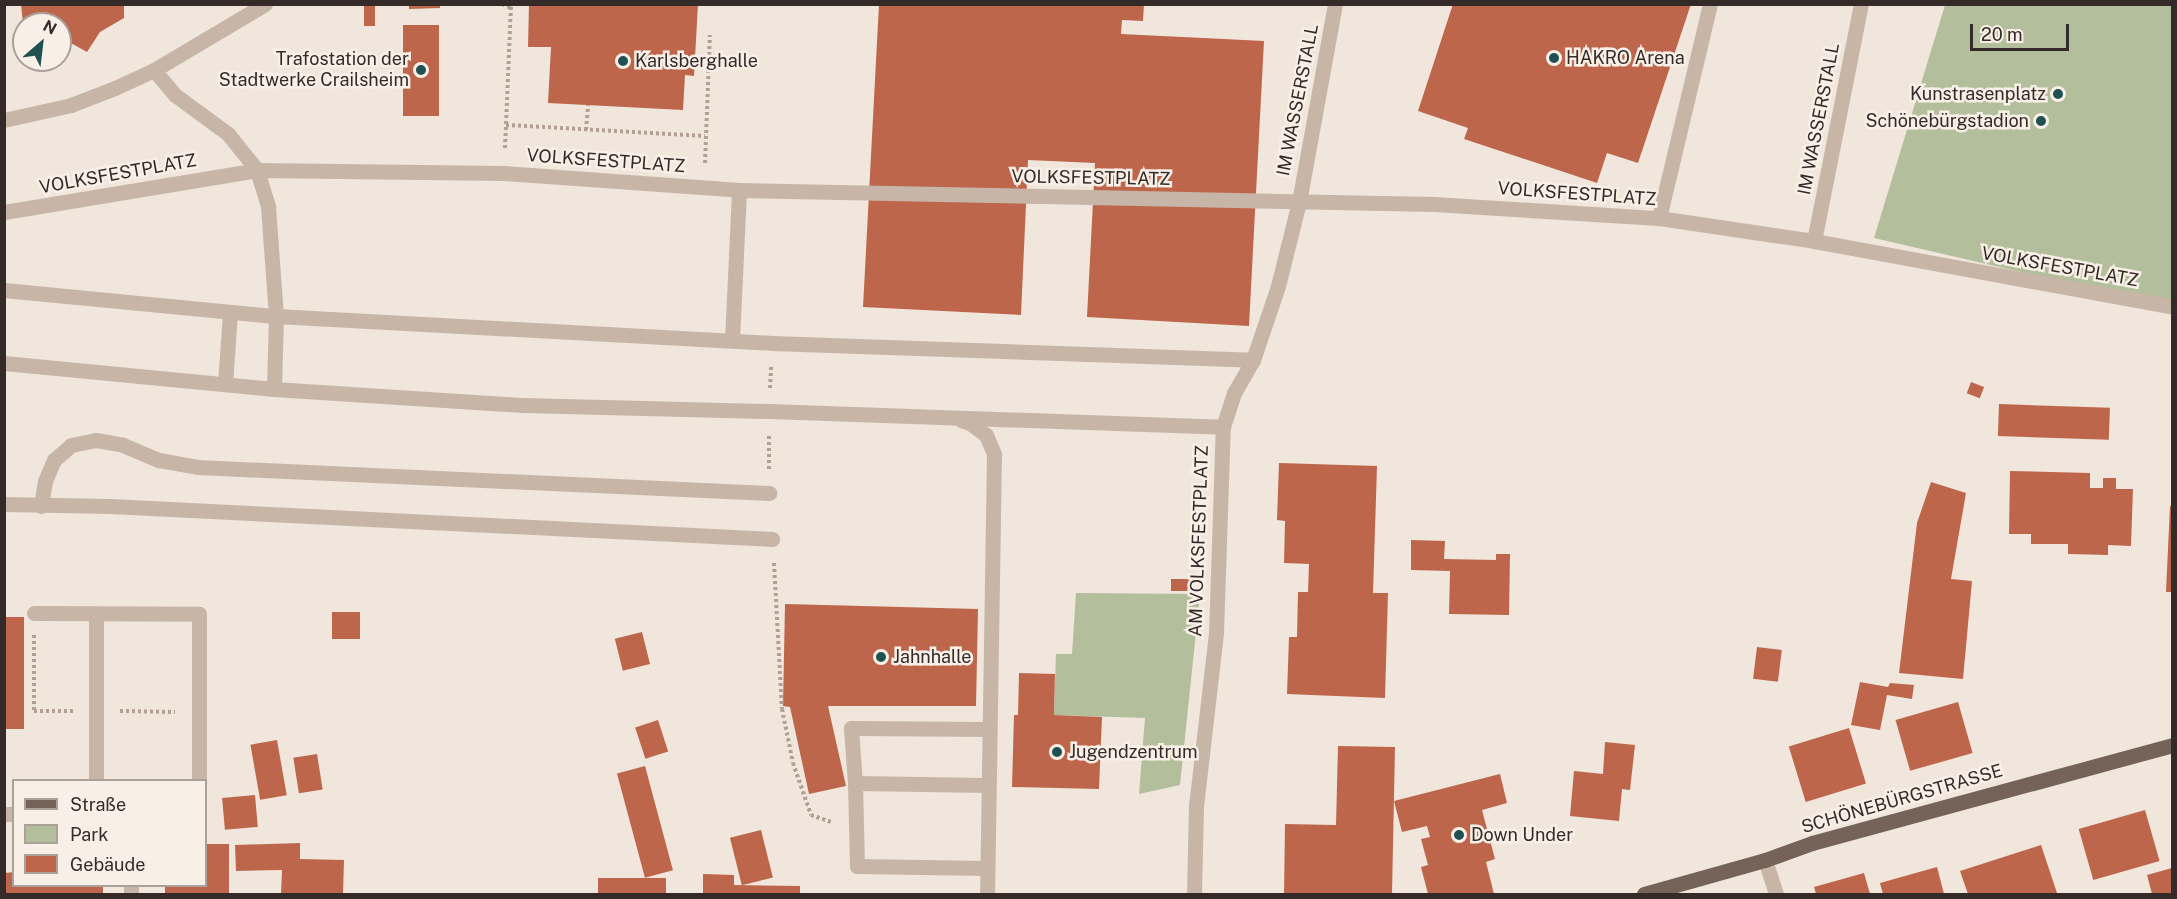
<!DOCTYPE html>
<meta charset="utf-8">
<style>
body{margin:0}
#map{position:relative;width:2177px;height:899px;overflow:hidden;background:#f0e6db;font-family:"Public Sans",sans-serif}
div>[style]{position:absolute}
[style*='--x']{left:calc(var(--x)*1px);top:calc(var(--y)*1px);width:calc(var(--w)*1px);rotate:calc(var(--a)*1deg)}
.green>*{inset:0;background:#b3be9c}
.building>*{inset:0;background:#bd664c;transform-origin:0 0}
.path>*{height:4px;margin-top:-2px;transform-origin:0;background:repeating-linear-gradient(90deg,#b2a093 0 3px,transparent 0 6px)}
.minor>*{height:15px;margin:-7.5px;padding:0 7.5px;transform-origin:7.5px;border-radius:7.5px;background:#c7b6a8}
.major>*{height:15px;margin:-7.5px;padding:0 7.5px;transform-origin:7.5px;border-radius:7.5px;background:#75635a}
.dots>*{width:16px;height:16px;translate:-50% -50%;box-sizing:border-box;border:3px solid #f8f0e7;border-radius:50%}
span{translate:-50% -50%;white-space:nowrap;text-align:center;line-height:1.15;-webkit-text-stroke:5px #f8f0e7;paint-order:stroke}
.poi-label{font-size:18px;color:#342b28}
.left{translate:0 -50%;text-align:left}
.right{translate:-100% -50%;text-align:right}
.street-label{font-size:18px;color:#342b28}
.frame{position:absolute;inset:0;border:6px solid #342b28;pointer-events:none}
.legend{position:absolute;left:12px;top:779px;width:195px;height:108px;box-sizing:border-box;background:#f8f0e7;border:2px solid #aaa19b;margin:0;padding:8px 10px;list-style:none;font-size:18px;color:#342b28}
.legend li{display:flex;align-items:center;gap:12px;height:30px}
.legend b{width:30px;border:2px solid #aaa19b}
.north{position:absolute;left:12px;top:12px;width:60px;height:60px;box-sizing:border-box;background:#f8f0e7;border:2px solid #aaa19b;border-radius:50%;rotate:28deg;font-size:16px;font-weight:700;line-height:24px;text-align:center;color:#342b28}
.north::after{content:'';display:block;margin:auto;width:21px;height:27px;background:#205052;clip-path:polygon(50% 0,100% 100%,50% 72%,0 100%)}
.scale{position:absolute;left:1970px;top:24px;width:99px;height:27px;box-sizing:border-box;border:3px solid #342b28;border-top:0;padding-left:8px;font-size:18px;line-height:21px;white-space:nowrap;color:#342b28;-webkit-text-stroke:4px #f8f0e7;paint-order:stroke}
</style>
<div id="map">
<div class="green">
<div style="clip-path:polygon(1945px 5px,2172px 5px,2172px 307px,1874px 238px)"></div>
<div style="clip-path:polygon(1076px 593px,1200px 594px,1180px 785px,1139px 794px,1145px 718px,1054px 715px,1056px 654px,1072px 654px)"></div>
</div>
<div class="building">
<div style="clip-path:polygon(21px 4px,124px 4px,124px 18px,100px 32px,87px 52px,60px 37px,60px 24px,23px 24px)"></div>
<div style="left:364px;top:4px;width:11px;height:22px"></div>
<div style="clip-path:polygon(409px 4px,440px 4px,440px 8px,409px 9px)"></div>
<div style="clip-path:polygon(529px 4px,698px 4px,694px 76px,685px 75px,683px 110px,548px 103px,551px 47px,528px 47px)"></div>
<div style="clip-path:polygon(879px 4px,1144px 4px,1143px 21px,1122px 20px,1121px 34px,1264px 41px,1249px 326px,1087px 317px,1095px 163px,1028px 160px,1021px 315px,863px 307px)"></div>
<div style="clip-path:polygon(1453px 4px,1691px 4px,1638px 163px,1607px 153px,1597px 183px,1464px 139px,1468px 128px,1418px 111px)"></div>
<div style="left:403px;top:25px;width:36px;height:91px"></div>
<div style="left:1971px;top:382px;width:14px;height:12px;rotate:21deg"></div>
<div style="left:1999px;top:404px;width:111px;height:32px;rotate:2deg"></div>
<div style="clip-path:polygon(1279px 463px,1377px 466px,1373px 593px,1388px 593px,1385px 698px,1287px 694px,1289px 637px,1297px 637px,1298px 592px,1308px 592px,1309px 564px,1284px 563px,1285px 521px,1277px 520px)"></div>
<div style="clip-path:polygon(2010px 471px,2090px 473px,2090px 488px,2103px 488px,2103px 478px,2116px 478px,2116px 489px,2133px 489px,2131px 546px,2108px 545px,2108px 555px,2068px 554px,2068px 544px,2031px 544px,2031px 534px,2009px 534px)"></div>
<div style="clip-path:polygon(1931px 482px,1966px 493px,1951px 579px,1972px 581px,1963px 679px,1899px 673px,1917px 523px)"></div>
<div style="clip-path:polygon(2170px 506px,2172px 506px,2172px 592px,2166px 592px)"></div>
<div style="clip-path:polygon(1411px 540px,1445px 541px,1444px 559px,1496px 560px,1496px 554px,1510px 554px,1509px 615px,1449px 614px,1450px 571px,1411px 570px)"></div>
<div style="left:1171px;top:579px;width:22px;height:12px"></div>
<div style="clip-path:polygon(785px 604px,978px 609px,976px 706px,828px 706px,846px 786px,809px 794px,790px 707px,783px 706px)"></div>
<div style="left:332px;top:612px;width:28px;height:27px"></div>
<div style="left:4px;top:617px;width:20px;height:112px"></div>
<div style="left:642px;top:632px;width:33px;height:28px;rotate:76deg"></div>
<div style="left:1757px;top:647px;width:25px;height:32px;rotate:7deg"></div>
<div style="clip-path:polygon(1019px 673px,1055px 674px,1054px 715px,1102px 717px,1099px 789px,1012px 787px,1014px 715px,1018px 715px)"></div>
<div style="clip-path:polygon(1860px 682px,1888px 687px,1890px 683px,1914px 685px,1912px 699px,1887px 695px,1880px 730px,1851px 725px)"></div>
<div style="left:1958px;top:702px;width:53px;height:65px;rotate:74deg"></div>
<div style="left:658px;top:720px;width:33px;height:24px;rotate:72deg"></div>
<div style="left:1849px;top:728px;width:58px;height:63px;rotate:73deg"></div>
<div style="left:277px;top:740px;width:56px;height:27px;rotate:80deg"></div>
<div style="clip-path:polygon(1605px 742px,1635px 745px,1630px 790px,1622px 789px,1619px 821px,1570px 816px,1574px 771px,1603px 774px)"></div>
<div style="clip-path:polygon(1338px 746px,1395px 747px,1392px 894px,1284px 894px,1285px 824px,1336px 825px)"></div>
<div style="left:317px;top:754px;width:36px;height:24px;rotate:81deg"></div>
<div style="left:645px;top:766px;width:108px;height:29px;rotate:75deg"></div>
<div style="clip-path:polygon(1500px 774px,1507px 803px,1482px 810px,1495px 859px,1486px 862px,1494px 894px,1428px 894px,1421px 867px,1428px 865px,1421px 839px,1430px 837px,1427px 826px,1402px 832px,1394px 801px)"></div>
<div style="left:255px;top:795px;width:32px;height:33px;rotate:85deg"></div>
<div style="left:2145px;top:810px;width:53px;height:69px;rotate:74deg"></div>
<div style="left:761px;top:830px;width:49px;height:32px;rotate:76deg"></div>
<div style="clip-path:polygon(300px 843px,300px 859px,344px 860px,343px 894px,281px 894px,282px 870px,236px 871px,235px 845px)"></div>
<div style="clip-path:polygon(206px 844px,229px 844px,229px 894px,165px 894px,165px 886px,206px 886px)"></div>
<div style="clip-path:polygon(2041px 845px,2057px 893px,1968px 894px,1960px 871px)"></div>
<div style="clip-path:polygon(1937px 867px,1944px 894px,1883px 894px,1880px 883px)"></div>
<div style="clip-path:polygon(2172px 868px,2172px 894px,2152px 894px,2147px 875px)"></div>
<div style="clip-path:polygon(14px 872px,14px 886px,103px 886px,103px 894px,5px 894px,5px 873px)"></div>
<div style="clip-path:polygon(1864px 873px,1870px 894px,1816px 894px,1814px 887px)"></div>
<div style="clip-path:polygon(703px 874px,734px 875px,734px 885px,800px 886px,800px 894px,703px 894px)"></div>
<div style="left:666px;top:878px;width:16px;height:68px;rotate:90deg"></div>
</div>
<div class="path">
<div style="--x:502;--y:4;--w:10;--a:24"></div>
<div style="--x:506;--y:125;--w:199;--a:3.2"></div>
<div style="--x:586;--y:130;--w:25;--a:-85"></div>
<div style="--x:505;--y:148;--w:144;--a:-87.6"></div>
<div style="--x:705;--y:163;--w:128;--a:-87.8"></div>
<div style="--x:770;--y:388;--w:22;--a:-87"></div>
<div style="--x:769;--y:469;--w:35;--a:-90"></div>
<div style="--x:774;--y:563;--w:146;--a:86.9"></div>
<div style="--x:782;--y:709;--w:55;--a:78.5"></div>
<div style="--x:793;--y:763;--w:55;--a:70.9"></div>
<div style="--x:811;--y:815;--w:21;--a:19"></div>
<div style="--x:34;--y:635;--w:76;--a:90"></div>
<div style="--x:34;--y:711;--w:39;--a:0"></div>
<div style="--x:120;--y:711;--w:55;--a:1"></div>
</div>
<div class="minor">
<div style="--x:154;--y:70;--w:33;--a:50"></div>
<div style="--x:175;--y:95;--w:66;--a:36.3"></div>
<div style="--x:228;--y:134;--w:46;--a:51.1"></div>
<div style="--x:257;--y:170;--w:39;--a:73"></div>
<div style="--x:268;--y:207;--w:109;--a:85.8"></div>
<div style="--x:276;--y:316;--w:73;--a:91.6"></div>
<div style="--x:4;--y:120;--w:69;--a:-12.6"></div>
<div style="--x:71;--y:105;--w:47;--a:-21.1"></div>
<div style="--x:115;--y:88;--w:43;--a:-24.8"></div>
<div style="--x:154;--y:70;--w:129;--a:-30.7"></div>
<div style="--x:4;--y:212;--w:256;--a:-9.4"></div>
<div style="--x:257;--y:170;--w:247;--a:0.7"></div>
<div style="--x:504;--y:173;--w:236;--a:4.1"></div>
<div style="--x:739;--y:190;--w:695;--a:1.15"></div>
<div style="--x:1434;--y:204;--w:225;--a:3.6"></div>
<div style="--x:1659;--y:218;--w:157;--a:8.4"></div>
<div style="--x:1814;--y:241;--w:364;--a:10.4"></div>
<div style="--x:1659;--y:218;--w:220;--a:-76.6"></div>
<div style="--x:1814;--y:241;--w:242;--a:-78.8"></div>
<div style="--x:4;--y:290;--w:273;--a:5.5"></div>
<div style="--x:276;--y:316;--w:497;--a:3.1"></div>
<div style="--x:772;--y:343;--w:481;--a:2"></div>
<div style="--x:732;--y:340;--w:150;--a:-87.3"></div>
<div style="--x:4;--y:363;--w:271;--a:5.5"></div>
<div style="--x:274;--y:389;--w:250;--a:3.7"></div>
<div style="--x:523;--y:405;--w:246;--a:1.4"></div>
<div style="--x:769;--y:411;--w:454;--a:2"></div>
<div style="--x:225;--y:384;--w:71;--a:-86"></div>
<div style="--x:961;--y:420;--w:9;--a:18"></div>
<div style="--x:970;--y:423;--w:20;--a:37"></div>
<div style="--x:986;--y:435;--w:21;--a:67"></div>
<div style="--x:994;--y:454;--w:440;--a:90.9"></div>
<div style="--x:4;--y:504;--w:106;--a:1.1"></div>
<div style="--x:110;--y:506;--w:663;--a:2.85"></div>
<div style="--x:41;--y:506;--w:25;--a:-81"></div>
<div style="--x:45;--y:481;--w:23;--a:-67"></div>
<div style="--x:54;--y:460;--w:23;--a:-41"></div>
<div style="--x:71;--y:445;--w:25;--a:-11"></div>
<div style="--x:96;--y:440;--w:27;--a:10"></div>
<div style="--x:123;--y:445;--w:39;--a:23"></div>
<div style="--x:159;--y:460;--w:39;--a:10"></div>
<div style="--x:197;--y:467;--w:573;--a:2.6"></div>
<div style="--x:34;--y:613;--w:165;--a:0.3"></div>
<div style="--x:199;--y:614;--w:166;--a:90"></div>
<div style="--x:96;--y:780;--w:166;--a:-90"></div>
<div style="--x:855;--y:783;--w:83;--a:88.6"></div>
<div style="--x:857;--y:866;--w:130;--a:0.9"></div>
<div style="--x:988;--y:785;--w:133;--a:-179.1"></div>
<div style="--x:855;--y:783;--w:55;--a:-94.2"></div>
<div style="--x:851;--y:728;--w:138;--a:0.4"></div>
<div style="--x:4;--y:814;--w:10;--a:0"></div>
<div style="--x:1765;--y:860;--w:36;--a:72"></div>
<div style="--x:131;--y:894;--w:8;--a:-90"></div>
<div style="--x:1194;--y:894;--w:88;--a:-88.7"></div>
<div style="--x:1196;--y:806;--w:174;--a:-83.4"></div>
<div style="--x:1216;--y:633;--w:206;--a:-88.1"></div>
<div style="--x:1223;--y:427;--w:36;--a:-72"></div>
<div style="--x:1234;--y:393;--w:38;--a:-60"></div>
<div style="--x:1253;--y:360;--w:78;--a:-71.3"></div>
<div style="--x:1278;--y:286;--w:87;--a:-76"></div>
<div style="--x:1299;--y:202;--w:201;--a:-79.7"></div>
</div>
<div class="major">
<div style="--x:1644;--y:894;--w:126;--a:-15.7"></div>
<div style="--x:1765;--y:860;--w:50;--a:-19.9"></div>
<div style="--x:1812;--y:843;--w:373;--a:-15.2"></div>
</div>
<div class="dots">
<div style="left:1554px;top:58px;background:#205052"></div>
<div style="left:623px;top:61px;background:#205052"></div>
<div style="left:421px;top:70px;background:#205052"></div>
<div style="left:2058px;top:94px;background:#205052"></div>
<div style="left:2041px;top:121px;background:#205052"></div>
<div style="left:881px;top:657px;background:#205052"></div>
<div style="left:1057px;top:752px;background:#205052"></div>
<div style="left:1459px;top:835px;background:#205052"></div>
</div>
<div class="poi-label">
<span class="left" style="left:1566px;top:58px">HAKRO Arena</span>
<span class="right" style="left:409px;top:70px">Trafostation der<br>Stadtwerke Crailsheim</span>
<span class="left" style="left:635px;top:61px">Karlsberghalle</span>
<span class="right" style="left:2046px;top:94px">Kunstrasenplatz</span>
<span class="right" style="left:2029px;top:121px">Schönebürgstadion</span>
<span class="left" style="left:893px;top:657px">Jahnhalle</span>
<span class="left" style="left:1069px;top:752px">Jugendzentrum</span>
<span class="left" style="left:1471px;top:835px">Down Under</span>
</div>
<div class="street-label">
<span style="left:1298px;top:100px;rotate:-79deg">IM WASSERSTALL</span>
<span style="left:1819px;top:119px;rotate:-79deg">IM WASSERSTALL</span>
<span style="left:606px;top:161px;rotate:4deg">VOLKSFESTPLATZ</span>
<span style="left:118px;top:174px;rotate:-10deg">VOLKSFESTPLATZ</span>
<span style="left:1091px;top:178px;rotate:1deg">VOLKSFESTPLATZ</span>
<span style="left:1577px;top:194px;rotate:4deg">VOLKSFESTPLATZ</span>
<span style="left:2060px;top:267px;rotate:10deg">VOLKSFESTPLATZ</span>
<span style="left:1199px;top:541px;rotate:-88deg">AM VOLKSFESTPLATZ</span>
<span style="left:1902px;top:799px;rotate:-16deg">SCHÖNEBÜRGSTRASSE</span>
</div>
<div class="frame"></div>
<ul class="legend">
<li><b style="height:8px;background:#75635a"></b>Straße</li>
<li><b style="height:16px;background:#b3be9c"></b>Park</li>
<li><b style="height:16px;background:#bd664c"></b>Gebäude</li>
</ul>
<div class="north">N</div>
<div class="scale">20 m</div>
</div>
